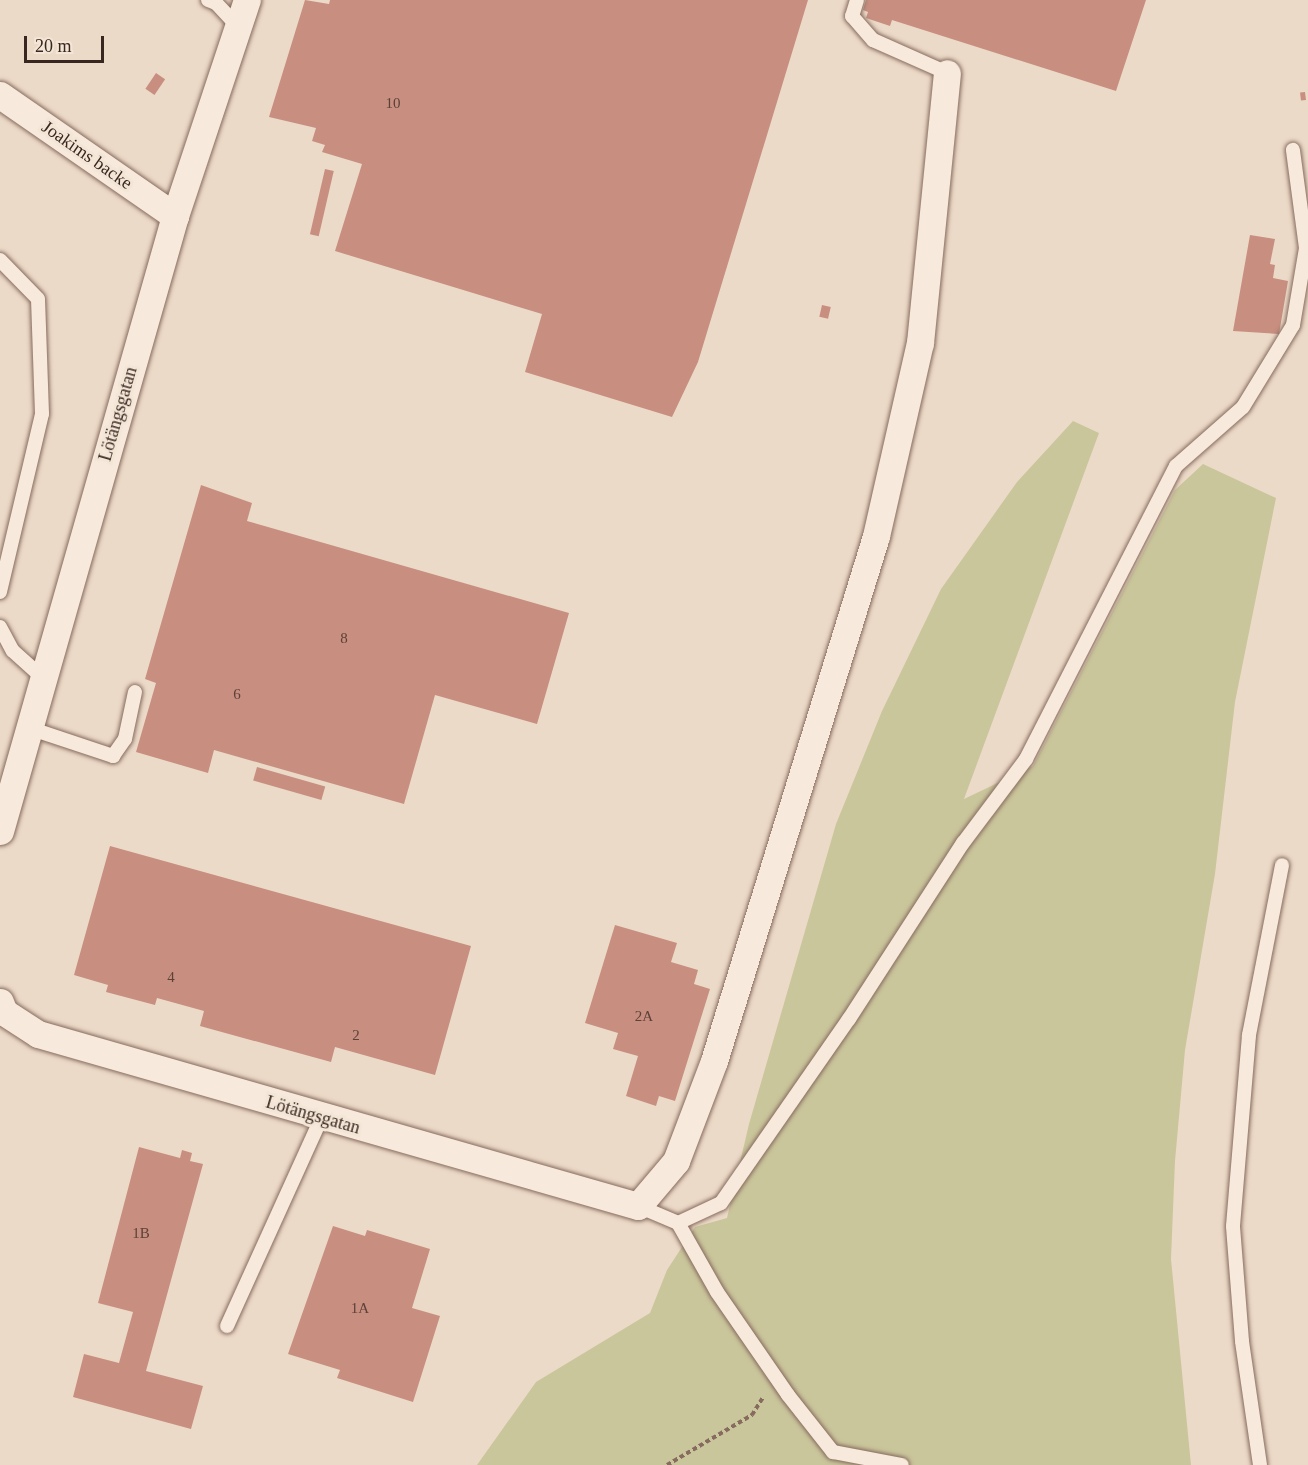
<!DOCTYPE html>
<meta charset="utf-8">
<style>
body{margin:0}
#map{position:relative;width:1308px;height:1465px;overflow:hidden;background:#ecdac8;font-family:Georgia,serif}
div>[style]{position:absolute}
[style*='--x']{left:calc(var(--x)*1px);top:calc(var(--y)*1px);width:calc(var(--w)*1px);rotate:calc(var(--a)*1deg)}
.green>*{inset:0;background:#cac69c}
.building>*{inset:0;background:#c88f80;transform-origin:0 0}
.path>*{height:4px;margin-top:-2px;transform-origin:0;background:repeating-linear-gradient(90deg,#876b5e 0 4.5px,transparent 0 7.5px)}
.roads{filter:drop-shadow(0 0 2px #876b5e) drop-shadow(0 0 2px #876b5e)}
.lane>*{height:14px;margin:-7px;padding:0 7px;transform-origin:7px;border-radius:7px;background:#f7e9db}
.street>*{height:27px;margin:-13.5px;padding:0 13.5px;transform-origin:13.5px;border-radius:13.5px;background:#f7e9db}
span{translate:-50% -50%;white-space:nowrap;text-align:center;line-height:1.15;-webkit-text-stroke:6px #f4e6d7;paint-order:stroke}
.number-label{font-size:15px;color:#5c4138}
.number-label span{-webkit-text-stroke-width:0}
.street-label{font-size:18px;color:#382720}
.scale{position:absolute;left:24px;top:36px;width:80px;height:27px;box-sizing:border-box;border:3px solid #382720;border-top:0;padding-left:8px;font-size:18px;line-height:21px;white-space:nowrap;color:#382720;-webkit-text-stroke:4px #f4e6d7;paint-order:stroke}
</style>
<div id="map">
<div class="green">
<div style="clip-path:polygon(1073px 421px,1099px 433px,964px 799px,1033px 766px,1175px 490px,1203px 464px,1276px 498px,1235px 702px,1215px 874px,1185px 1050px,1175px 1161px,1171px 1259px,1191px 1465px,477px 1465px,536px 1382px,650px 1313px,667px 1270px,695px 1227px,727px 1218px,749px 1124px,836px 824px,882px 711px,941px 589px,1017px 482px)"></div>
</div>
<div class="building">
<div style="clip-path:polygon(305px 0,329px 4px,330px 0,808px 0,698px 362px,672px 417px,525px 372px,542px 314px,335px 251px,362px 164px,322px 152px,325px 145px,312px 141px,316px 128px,269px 117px)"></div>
<div style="clip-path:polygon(866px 0,1146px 0,1116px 91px,892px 20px,890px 26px,866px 18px,868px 12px,863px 10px)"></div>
<div style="left:156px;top:73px;width:11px;height:19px;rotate:34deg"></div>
<div style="left:1305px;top:92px;width:8px;height:5px;rotate:83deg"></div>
<div style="left:325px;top:169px;width:9px;height:67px;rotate:13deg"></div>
<div style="clip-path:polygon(1250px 235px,1275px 239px,1270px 264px,1275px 265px,1273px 278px,1288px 281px,1279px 334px,1233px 331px)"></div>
<div style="left:822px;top:305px;width:9px;height:12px;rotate:13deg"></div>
<div style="clip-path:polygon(201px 485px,252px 503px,247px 521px,569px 613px,537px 724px,435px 695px,404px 804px,214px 750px,208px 773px,136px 752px,156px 683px,145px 679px)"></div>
<div style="left:257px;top:767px;width:71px;height:14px;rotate:16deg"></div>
<div style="clip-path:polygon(110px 846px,471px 946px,435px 1075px,335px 1047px,331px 1062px,200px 1026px,204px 1011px,157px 998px,155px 1005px,106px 992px,108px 985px,74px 975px)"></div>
<div style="clip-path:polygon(615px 925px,677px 943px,671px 962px,698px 970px,694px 984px,710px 989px,675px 1101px,659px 1096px,656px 1106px,626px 1096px,638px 1056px,613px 1049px,618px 1033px,585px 1023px)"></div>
<div style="clip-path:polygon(139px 1147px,180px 1158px,182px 1150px,192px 1153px,190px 1161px,203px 1164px,146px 1371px,203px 1386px,191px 1429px,73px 1397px,84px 1354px,119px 1363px,133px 1312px,98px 1303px)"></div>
<div style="clip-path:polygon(333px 1226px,365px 1236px,367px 1230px,430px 1249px,412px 1308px,440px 1316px,413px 1402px,337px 1378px,340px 1370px,288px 1354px)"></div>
</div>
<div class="path">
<div style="--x:667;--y:1465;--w:99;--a:-30.5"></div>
<div style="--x:752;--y:1415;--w:22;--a:-58"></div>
</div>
<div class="roads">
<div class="lane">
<div style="--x:208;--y:0;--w:9;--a:21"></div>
<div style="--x:216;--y:3;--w:33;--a:47"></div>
<div style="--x:857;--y:0;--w:17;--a:107"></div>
<div style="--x:852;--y:16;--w:32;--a:49"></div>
<div style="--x:873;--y:40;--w:81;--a:24"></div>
<div style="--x:0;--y:260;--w:54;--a:45.7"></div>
<div style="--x:38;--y:299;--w:115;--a:88"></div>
<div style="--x:42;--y:414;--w:183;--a:103.3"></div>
<div style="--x:0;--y:627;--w:27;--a:62"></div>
<div style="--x:13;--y:651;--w:40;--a:42"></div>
<div style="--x:29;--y:728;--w:89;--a:18.4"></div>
<div style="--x:113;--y:756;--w:21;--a:-55"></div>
<div style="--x:125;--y:739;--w:48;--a:-78"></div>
<div style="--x:638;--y:1206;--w:43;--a:23"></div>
<div style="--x:678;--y:1223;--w:47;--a:-24.9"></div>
<div style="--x:721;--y:1203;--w:224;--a:-55.2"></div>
<div style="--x:849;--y:1019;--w:210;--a:-57.1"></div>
<div style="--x:963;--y:843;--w:105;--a:-53.1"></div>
<div style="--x:1026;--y:759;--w:329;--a:-62.9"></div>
<div style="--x:1176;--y:466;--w:89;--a:-41.4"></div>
<div style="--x:1243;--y:407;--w:96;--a:-58.6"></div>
<div style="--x:1293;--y:325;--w:78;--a:-80.4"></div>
<div style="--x:1306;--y:248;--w:99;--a:-97.6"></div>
<div style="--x:678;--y:1223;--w:79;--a:60.5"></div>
<div style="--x:717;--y:1292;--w:125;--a:55.4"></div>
<div style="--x:788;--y:1395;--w:73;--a:51.7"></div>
<div style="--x:833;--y:1452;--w:70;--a:10.7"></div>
<div style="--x:227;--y:1326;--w:230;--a:-65.6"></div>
<div style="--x:1260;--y:1465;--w:125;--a:-98.3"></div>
<div style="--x:1242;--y:1341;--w:115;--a:-94.5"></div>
<div style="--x:1233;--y:1226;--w:192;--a:-85.2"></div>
<div style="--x:1249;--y:1035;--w:173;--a:-79"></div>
</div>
<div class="street">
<div style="--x:0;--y:95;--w:213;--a:34.7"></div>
<div style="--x:0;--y:831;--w:639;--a:-74.12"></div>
<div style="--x:175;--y:216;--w:228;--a:-71.6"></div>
<div style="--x:0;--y:1002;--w:11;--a:68"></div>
<div style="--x:4;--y:1012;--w:40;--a:32.9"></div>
<div style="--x:38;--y:1034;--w:624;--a:16"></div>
<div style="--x:638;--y:1206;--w:59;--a:-49.8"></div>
<div style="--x:676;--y:1161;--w:107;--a:-69.2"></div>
<div style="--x:714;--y:1061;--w:549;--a:-72.85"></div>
<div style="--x:876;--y:536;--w:198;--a:-77.2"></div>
<div style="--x:920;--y:343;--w:271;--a:-84.3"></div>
</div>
</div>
<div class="number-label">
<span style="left:393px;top:104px">10</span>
<span style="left:344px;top:639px">8</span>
<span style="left:237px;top:695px">6</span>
<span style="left:171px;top:978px">4</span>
<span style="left:644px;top:1017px">2A</span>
<span style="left:356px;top:1036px">2</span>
<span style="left:141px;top:1234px">1B</span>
<span style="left:360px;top:1309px">1A</span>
</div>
<div class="street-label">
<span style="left:87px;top:155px;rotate:35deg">Joakims backe</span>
<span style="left:118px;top:414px;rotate:-74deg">Lötängsgatan</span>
<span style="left:313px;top:1115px;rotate:16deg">Lötängsgatan</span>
</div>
<div class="scale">20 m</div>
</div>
